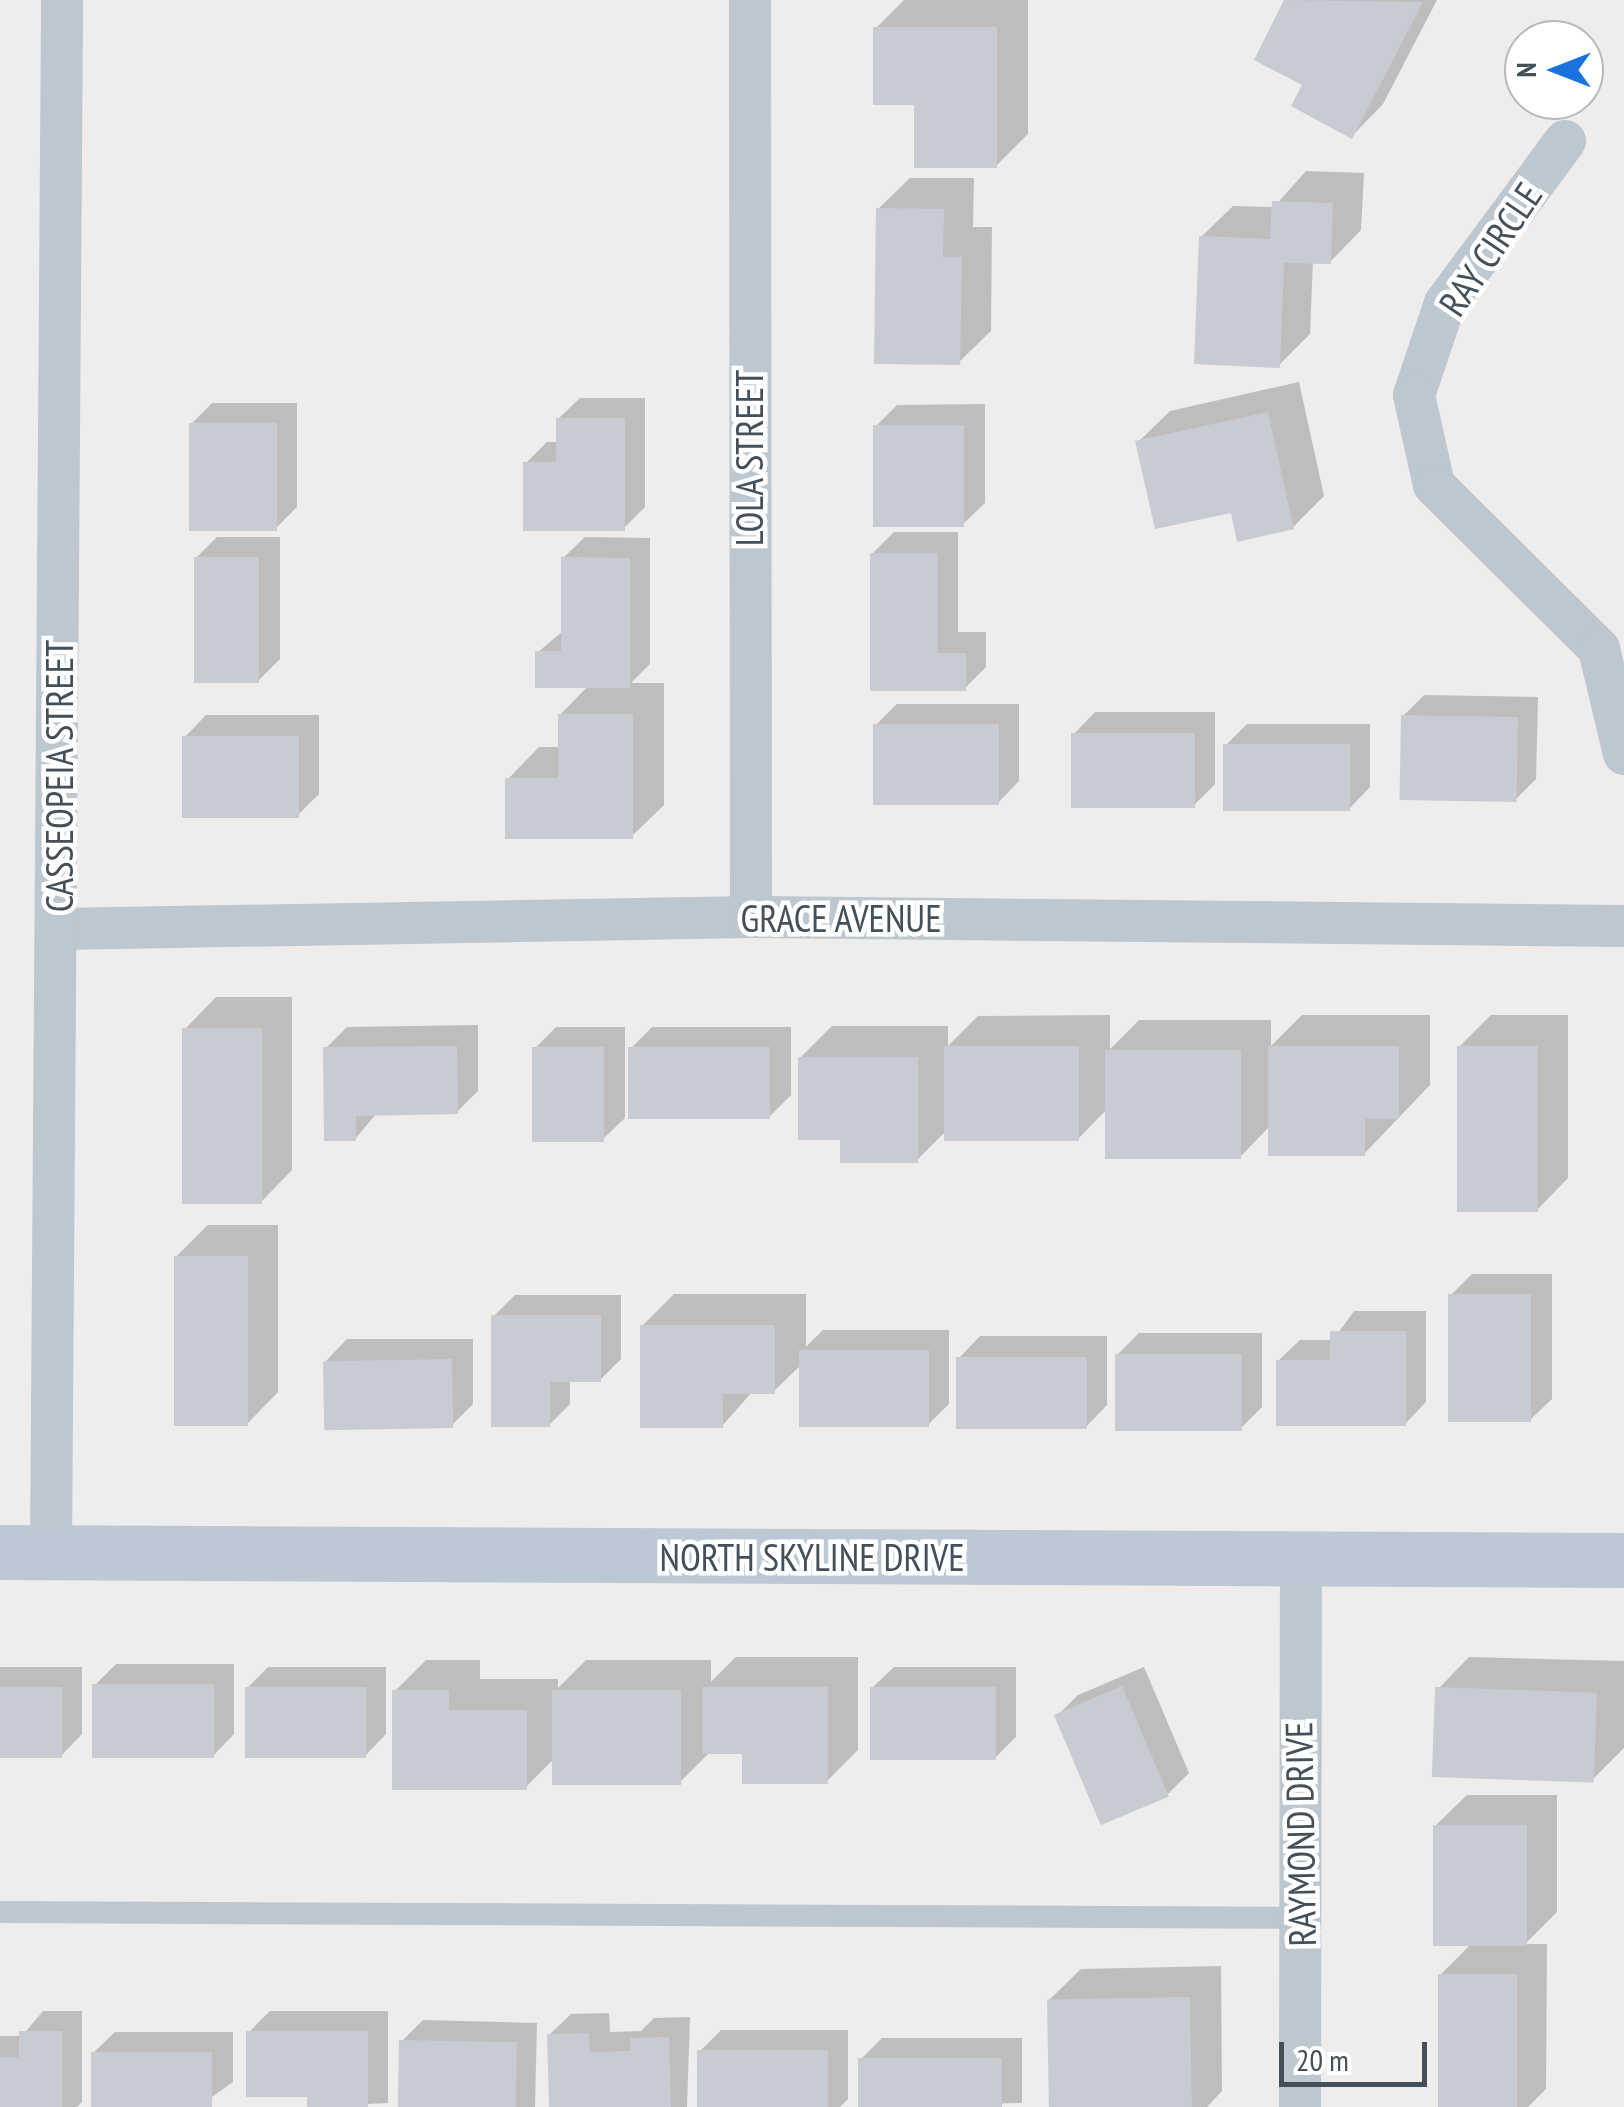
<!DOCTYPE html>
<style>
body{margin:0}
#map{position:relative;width:1624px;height:2107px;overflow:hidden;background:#efecec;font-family:"PT Sans Narrow",sans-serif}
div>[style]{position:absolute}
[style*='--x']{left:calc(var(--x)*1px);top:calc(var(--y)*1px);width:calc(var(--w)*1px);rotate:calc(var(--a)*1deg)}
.shadow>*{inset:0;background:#0003}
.building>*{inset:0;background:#c8cbd1;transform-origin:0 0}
.service>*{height:22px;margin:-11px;padding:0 11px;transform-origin:11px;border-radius:11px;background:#bcc7cf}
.minor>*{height:42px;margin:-21px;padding:0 21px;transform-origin:21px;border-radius:21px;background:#bcc7cf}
.secondary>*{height:55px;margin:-27.5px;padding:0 27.5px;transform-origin:27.5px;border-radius:27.5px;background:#bcc8d3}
span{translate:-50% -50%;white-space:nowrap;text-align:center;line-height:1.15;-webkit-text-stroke:9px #fff;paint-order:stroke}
.street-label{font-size:38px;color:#445059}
.north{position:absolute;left:1504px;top:20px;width:100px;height:100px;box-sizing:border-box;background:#fff;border:2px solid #b4b9bd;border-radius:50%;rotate:270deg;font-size:28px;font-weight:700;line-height:40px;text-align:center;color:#445059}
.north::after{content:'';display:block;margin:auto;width:35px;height:45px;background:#1874dc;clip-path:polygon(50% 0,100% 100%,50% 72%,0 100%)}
.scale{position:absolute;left:1279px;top:2042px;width:148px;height:45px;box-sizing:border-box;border:5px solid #445059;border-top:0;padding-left:12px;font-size:30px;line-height:35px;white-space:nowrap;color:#445059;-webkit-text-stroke:8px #fff;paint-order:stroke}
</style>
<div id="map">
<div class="shadow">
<div style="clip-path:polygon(904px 0,1028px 0,1028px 134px,996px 166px,917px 103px,876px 28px)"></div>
<div style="clip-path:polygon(1287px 0,1437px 0,1383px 104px,1352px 136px,1306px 84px,1257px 59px)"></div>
<div style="clip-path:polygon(1306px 171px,1364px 173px,1361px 230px,1330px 262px,1313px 261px,1310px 334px,1279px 365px,1201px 237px,1233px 206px,1274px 207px)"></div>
<div style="clip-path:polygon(910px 178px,974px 178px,973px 227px,992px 227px,991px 331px,959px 362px,878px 209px)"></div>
<div style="clip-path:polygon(1299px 382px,1324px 496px,1293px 527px,1233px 510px,1138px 442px,1170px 411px)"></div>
<div style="clip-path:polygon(580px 398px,645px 398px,645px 507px,624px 528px,526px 463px,547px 442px,558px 442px,558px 419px)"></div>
<div style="clip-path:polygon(212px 403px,297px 403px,297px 507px,276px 528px,191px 424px)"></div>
<div style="clip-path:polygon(985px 404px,985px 503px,963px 524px,876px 426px,897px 405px)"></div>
<div style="clip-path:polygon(894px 532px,958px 532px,958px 632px,986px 632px,986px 667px,965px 688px,872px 688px,872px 554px)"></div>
<div style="clip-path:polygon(217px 537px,280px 537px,280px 659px,258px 681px,196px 558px)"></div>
<div style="clip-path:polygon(585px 537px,650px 538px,650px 664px,631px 683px,664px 683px,664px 805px,632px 836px,508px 779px,539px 747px,560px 747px,560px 715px,589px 685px,538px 652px,563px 631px,563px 558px)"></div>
<div style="clip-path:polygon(1424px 695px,1538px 697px,1536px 779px,1515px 800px,1403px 716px)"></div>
<div style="clip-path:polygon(897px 704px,1019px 704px,1019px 781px,998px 803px,876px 725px)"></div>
<div style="clip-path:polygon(1095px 712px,1215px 712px,1215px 784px,1193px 806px,1074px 734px)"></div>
<div style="clip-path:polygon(206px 715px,319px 715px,319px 794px,298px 815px,185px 737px)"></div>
<div style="clip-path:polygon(1247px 724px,1370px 724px,1370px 787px,1349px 809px,1226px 745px)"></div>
<div style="clip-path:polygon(216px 997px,292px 997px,292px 1170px,261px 1202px,185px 1029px)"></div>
<div style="clip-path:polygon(1110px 1015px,1110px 1049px,1139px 1020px,1271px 1020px,1271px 1046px,1302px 1015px,1430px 1015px,1430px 1085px,1364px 1154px,1270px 1126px,1240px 1157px,1107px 1109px,1079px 1138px,947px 1130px,917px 1160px,842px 1138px,800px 1058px,832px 1026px,948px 1026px,948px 1046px,978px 1016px)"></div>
<div style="clip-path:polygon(1491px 1015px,1568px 1015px,1568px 1178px,1537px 1210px,1459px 1047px)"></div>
<div style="clip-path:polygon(478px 1025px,478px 1091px,457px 1112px,377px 1113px,355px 1139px,326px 1048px,347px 1027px)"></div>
<div style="clip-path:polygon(556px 1027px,625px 1027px,625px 1118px,603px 1139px,535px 1048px)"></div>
<div style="clip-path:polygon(652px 1027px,791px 1027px,791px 1095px,769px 1117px,631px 1048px)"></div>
<div style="clip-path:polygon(208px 1225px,278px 1225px,278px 1392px,247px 1424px,176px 1257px)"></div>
<div style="clip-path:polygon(1472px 1274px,1552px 1274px,1552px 1399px,1530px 1420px,1451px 1295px)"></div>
<div style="clip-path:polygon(674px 1294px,806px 1294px,806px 1347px,823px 1330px,949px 1330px,949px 1404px,928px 1425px,802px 1364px,774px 1391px,753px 1391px,722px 1426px,642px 1326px)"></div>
<div style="clip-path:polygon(515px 1295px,621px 1295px,621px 1359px,600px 1380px,570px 1380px,570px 1404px,549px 1425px,494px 1316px)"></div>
<div style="clip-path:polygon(1354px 1311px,1426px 1311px,1426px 1402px,1405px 1424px,1278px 1361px,1300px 1340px,1333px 1340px)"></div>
<div style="clip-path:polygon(1139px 1333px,1262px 1333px,1262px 1407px,1241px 1428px,1117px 1355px)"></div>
<div style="clip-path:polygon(980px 1336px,1107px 1336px,1107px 1405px,1086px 1427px,959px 1358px)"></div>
<div style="clip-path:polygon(347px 1339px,473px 1339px,473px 1404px,452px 1425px,326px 1361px)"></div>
<div style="clip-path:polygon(736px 1657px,858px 1657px,858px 1750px,827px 1781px,744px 1752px,710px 1752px,680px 1782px,554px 1759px,526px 1787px,394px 1692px,426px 1660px,480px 1660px,480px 1679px,558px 1679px,558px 1688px,586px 1660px,711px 1660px,711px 1682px)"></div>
<div style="clip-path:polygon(1469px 1657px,1624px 1661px,1624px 1748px,1594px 1778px,1438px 1689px)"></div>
<div style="clip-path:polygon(116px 1664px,234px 1664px,234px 1734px,213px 1756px,95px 1685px)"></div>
<div style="clip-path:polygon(0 1667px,82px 1667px,82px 1734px,61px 1756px,0 1756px)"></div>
<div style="clip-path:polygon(268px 1667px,386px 1667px,386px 1734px,365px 1756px,247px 1688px)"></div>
<div style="clip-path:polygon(894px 1667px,1016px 1667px,1016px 1737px,995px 1758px,872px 1688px)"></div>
<div style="clip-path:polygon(1144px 1667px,1189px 1773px,1168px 1794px,1057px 1716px,1078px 1695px)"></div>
<div style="clip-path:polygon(1467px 1795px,1557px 1795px,1557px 1912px,1525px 1944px,1547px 1944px,1546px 2089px,1528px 2107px,1440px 2107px,1440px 1975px,1472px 1943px,1435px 1826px)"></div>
<div style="clip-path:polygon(1221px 1966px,1222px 2091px,1207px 2107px,1127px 2107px,1049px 2000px,1081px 1969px)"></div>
<div style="clip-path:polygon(43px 2011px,82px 2011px,82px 2102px,77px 2107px,0 2107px,0 2036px,22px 2036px)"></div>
<div style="clip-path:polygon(270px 2011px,388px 2011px,388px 2103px,309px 2107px,309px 2094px,249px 2032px)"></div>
<div style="clip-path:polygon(609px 2013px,610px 2032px,641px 2031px,654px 2018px,690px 2017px,687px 2107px,551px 2107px,549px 2035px,571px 2014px)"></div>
<div style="clip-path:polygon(423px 2020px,537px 2023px,535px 2107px,400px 2107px,402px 2041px)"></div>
<div style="clip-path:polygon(721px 2030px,848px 2030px,848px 2099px,840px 2107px,700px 2107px,700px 2051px)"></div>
<div style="clip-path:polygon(115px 2032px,233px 2032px,233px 2082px,198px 2107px,93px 2107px,93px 2053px)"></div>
<div style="clip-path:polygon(882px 2038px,1022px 2038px,1022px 2103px,861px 2107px,861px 2059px)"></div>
</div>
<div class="building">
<div style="clip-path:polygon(1284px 0,1423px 2px,1352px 139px,1291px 106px,1302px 85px,1254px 60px)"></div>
<div style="clip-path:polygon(873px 27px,997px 27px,997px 168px,914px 168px,914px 105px,873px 105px)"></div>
<div style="clip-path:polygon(1272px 201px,1333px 203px,1331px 264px,1284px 263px,1280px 368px,1194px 364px,1199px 236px,1270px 239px)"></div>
<div style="clip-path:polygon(876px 208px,944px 209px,943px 257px,962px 257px,960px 365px,874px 364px)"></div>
<div style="clip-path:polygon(1268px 412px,1294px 529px,1237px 542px,1231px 513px,1155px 529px,1135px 441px)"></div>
<div style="clip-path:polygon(556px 418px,625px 418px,625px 531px,523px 531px,523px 462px,556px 462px)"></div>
<div style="left:189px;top:423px;width:88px;height:108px"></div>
<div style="left:873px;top:425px;width:91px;height:102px"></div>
<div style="clip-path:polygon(870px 553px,938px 553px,938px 653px,966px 653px,966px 691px,870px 691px)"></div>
<div style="left:194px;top:557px;width:65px;height:126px"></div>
<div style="clip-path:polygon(561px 557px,630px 558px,630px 688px,535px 688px,535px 651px,561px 651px)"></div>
<div style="clip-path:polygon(558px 714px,633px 714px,633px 839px,505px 839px,505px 778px,558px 778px)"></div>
<div style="left:1401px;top:715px;width:117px;height:85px;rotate:1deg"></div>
<div style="left:873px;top:724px;width:126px;height:81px"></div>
<div style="left:1071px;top:733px;width:124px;height:75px"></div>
<div style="left:182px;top:736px;width:117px;height:82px"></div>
<div style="left:1223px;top:744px;width:127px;height:67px"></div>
<div style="left:182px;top:1028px;width:80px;height:176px"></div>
<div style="clip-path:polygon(457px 1046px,458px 1114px,356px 1116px,356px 1141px,324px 1141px,323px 1047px)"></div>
<div style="left:944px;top:1046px;width:135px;height:95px"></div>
<div style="clip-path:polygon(1268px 1046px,1399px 1046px,1399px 1119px,1365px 1119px,1365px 1156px,1268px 1156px)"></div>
<div style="left:1457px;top:1046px;width:81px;height:166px"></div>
<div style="left:532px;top:1047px;width:72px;height:95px"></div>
<div style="left:628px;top:1047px;width:142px;height:72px"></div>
<div style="left:1105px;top:1050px;width:136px;height:109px"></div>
<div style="clip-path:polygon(798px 1057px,918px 1057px,918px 1163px,840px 1163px,840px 1140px,798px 1140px)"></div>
<div style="left:174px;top:1256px;width:74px;height:170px"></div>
<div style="left:1448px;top:1294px;width:83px;height:128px"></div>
<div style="clip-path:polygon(491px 1315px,601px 1315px,601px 1382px,550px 1382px,550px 1427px,491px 1427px)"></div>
<div style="clip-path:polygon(640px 1325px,775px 1325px,775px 1394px,723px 1394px,723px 1428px,640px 1428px)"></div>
<div style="clip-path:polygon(1330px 1331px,1406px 1331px,1406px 1426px,1276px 1426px,1276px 1360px,1330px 1360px)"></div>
<div style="left:799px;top:1350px;width:130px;height:77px"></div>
<div style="left:1115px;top:1354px;width:127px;height:77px"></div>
<div style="left:956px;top:1357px;width:131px;height:72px"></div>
<div style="left:452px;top:1359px;width:69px;height:129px;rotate:89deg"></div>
<div style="left:92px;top:1684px;width:122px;height:74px"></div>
<div style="left:1122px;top:1686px;width:120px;height:74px;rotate:67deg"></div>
<div style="left:0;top:1687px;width:62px;height:71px"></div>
<div style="left:245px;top:1687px;width:121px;height:71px"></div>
<div style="clip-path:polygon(702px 1687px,828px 1687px,828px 1784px,742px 1784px,742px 1754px,702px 1754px)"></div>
<div style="left:870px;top:1687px;width:126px;height:73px"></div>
<div style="left:1435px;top:1687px;width:162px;height:90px;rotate:2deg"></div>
<div style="clip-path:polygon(392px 1690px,449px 1690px,449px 1710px,527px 1710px,527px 1790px,392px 1790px)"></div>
<div style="left:552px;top:1690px;width:129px;height:95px"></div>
<div style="left:1433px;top:1825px;width:94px;height:121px"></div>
<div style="left:1438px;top:1974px;width:79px;height:133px"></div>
<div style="left:1190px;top:1997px;width:110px;height:143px;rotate:89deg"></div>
<div style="clip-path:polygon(19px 2031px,62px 2031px,62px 2107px,0 2107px,0 2057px,19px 2057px)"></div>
<div style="clip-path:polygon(246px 2031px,368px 2031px,368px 2107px,307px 2107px,307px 2097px,246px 2097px)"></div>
<div style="clip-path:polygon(589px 2033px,590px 2052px,631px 2051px,630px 2038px,669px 2037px,671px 2107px,549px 2107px,547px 2034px)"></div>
<div style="left:399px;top:2040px;width:118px;height:67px;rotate:1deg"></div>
<div style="left:697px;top:2050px;width:131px;height:57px"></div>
<div style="left:91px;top:2052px;width:121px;height:55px"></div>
<div style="left:858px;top:2058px;width:144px;height:49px"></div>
</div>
<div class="service">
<div style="--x:0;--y:1912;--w:1302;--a:0.26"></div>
</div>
<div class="minor">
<div style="--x:750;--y:0;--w:917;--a:89.94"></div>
<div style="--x:1565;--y:141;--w:202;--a:126.5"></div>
<div style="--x:1445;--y:303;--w:97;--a:108.6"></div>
<div style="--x:1414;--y:395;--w:92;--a:77.5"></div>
<div style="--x:1434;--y:485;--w:233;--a:44.8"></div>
<div style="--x:1599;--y:649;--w:108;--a:76.6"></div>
<div style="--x:59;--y:929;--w:692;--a:-0.99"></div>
<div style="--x:751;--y:917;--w:873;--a:0.59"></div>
<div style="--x:51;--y:1552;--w:1552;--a:-89.59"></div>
<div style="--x:1300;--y:2107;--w:546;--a:-89.9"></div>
</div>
<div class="secondary">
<div style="--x:0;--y:1552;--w:1624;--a:0.28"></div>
</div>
<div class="street-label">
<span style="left:1490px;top:249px;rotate:-56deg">RAY CIRCLE</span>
<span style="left:749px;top:458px;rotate:-90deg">LOLA STREET</span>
<span style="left:59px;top:776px;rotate:-90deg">CASSEOPEIA STREET</span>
<span style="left:841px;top:918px">GRACE AVENUE</span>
<span style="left:812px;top:1557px">NORTH SKYLINE DRIVE</span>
<span style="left:1300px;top:1834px;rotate:-91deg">RAYMOND DRIVE</span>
</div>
<div class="north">N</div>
<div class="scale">20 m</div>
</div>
